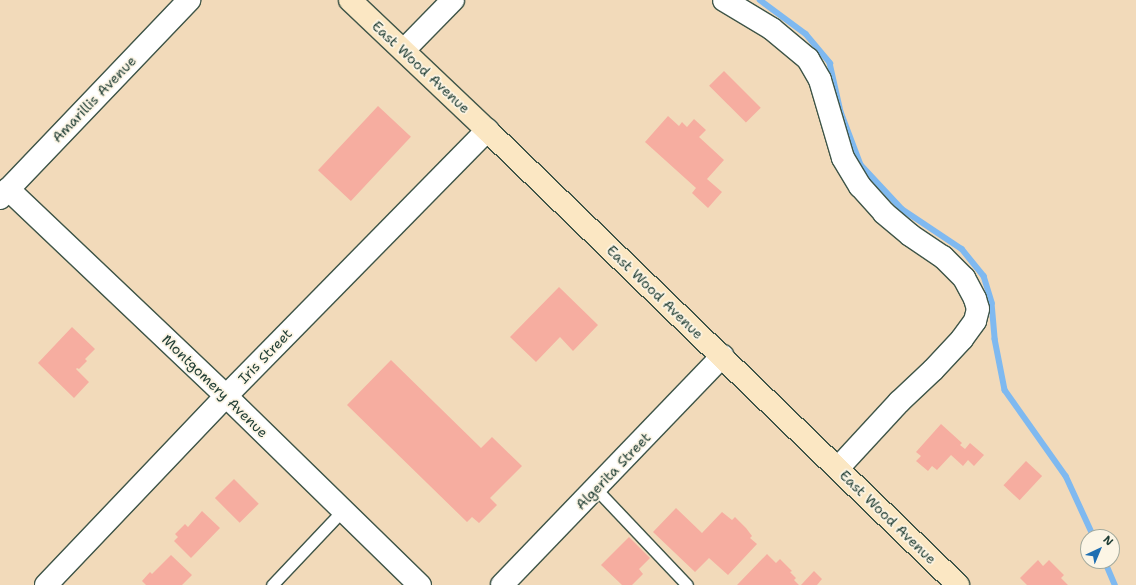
<!DOCTYPE html>
<style>
body{margin:0}
#map{position:relative;width:1136px;height:585px;overflow:hidden;background:#f2daba;font-family:"Shantell Sans",sans-serif}
div>[style]{position:absolute}
[style*='--x']{left:calc(var(--x)*1px);top:calc(var(--y)*1px);width:calc(var(--w)*1px);rotate:calc(var(--a)*1deg)}
.stream>*{height:5.5px;margin:-2.75px;padding:0 2.75px;transform-origin:2.75px;border-radius:2.75px;background:#7fb9f0}
.building>*{inset:0;background:#f6ada0;transform-origin:0 0}
.roads{filter:drop-shadow(1px 0 #3f5548) drop-shadow(-1px 0 #3f5548) drop-shadow(0 1px #3f5548) drop-shadow(0 -1px #3f5548)}
.service>*{height:11px;margin:-5.5px;padding:0 5.5px;transform-origin:5.5px;border-radius:5.5px;background:#fff}
.minor>*{height:22px;margin:-11px;padding:0 11px;transform-origin:11px;border-radius:11px;background:#fff}
.secondary>*{height:22px;margin:-11px;padding:0 11px;transform-origin:11px;border-radius:11px;background:#fbe7c3}
span{translate:-50% -50%;white-space:nowrap;text-align:center;line-height:1.15;-webkit-text-stroke:3.5px #fcf5e5;paint-order:stroke}
.street-label{font-size:14px;color:#1f3d34}
.north{position:absolute;left:1080px;top:529px;width:40px;height:40px;box-sizing:border-box;background:#fcf5e5;border:1px solid #a4ab9e;border-radius:50%;rotate:44deg;font-size:11px;font-weight:700;line-height:16px;text-align:center;color:#1f3d34}
.north::after{content:'';display:block;margin:auto;width:14px;height:18px;background:#1f6fb2;clip-path:polygon(50% 0,100% 100%,50% 72%,0 100%)}
</style>
<div id="map">
<div class="stream">
<div style="--x:760;--y:0;--w:57;--a:36.5"></div>
<div style="--x:806;--y:34;--w:38;--a:50"></div>
<div style="--x:830;--y:63;--w:50;--a:77.3"></div>
<div style="--x:841;--y:112;--w:57;--a:69.3"></div>
<div style="--x:861;--y:165;--w:60;--a:47"></div>
<div style="--x:902;--y:209;--w:72;--a:33.7"></div>
<div style="--x:962;--y:249;--w:35;--a:51"></div>
<div style="--x:984;--y:276;--w:28;--a:73"></div>
<div style="--x:992;--y:303;--w:36;--a:85"></div>
<div style="--x:995;--y:339;--w:52;--a:78.9"></div>
<div style="--x:1005;--y:390;--w:105;--a:54.7"></div>
<div style="--x:1066;--y:476;--w:67;--a:65.3"></div>
<div style="--x:1105;--y:561;--w:26;--a:67"></div>
</div>
<div class="building">
<div style="left:724px;top:71px;width:52px;height:21px;rotate:45deg"></div>
<div style="left:378px;top:106px;width:45px;height:88px;rotate:43deg"></div>
<div style="clip-path:polygon(668px 116px,679px 126px,682px 122px,687px 127px,694px 119px,706px 130px,699px 137px,724px 160px,707px 179px,722px 192px,708px 208px,692px 193px,696px 188px,645px 142px)"></div>
<div style="clip-path:polygon(559px 287px,598px 325px,573px 351px,560px 337px,536px 362px,510px 337px)"></div>
<div style="clip-path:polygon(72px 327px,95px 349px,85px 359px,87px 361px,79px 369px,77px 368px,76px 369px,89px 382px,74px 398px,38px 363px)"></div>
<div style="clip-path:polygon(391px 360px,481px 448px,492px 437px,522px 466px,490px 498px,497px 505px,479px 523px,472px 517px,467px 522px,347px 405px)"></div>
<div style="clip-path:polygon(941px 424px,962px 443px,960px 445px,965px 449px,970px 443px,984px 455px,974px 466px,968px 460px,963px 466px,951px 455px,937px 470px,932px 466px,928px 471px,916px 461px,921px 456px,916px 452px)"></div>
<div style="left:1026px;top:461px;width:22px;height:33px;rotate:43deg"></div>
<div style="left:234px;top:479px;width:35px;height:27px;rotate:45deg"></div>
<div style="clip-path:polygon(676px 508px,702px 533px,722px 512px,732px 520px,735px 517px,746px 528px,752px 536px,750px 538px,757px 544px,728px 575px,709px 558px,695px 572px,653px 532px)"></div>
<div style="clip-path:polygon(202px 511px,220px 528px,191px 558px,174px 541px,178px 537px,175px 534px,185px 524px,188px 527px)"></div>
<div style="clip-path:polygon(629px 537px,650px 558px,639px 569px,643px 574px,632px 585px,622px 585px,601px 565px)"></div>
<div style="clip-path:polygon(767px 554px,776px 563px,780px 559px,792px 571px,790px 572px,796px 578px,794px 580px,799px 585px,737px 585px)"></div>
<div style="clip-path:polygon(171px 555px,192px 575px,182px 585px,146px 585px,142px 581px,150px 572px,152px 574px)"></div>
<div style="clip-path:polygon(1038px 560px,1043px 566px,1049px 560px,1064px 575px,1061px 578px,1068px 585px,1027px 585px,1020px 578px)"></div>
<div style="clip-path:polygon(814px 571px,822px 579px,817px 585px,801px 585px)"></div>
</div>
<div class="roads">
<div class="service">
<div style="--x:596;--y:489;--w:132;--a:46.5"></div>
<div style="--x:272;--y:585;--w:103;--a:-46.6"></div>
</div>
<div class="minor">
<div style="--x:724;--y:0;--w:56;--a:31.1"></div>
<div style="--x:772;--y:29;--w:47;--a:39.8"></div>
<div style="--x:808;--y:59;--w:24;--a:60"></div>
<div style="--x:820;--y:80;--w:81;--a:73.6"></div>
<div style="--x:843;--y:158;--w:33;--a:59"></div>
<div style="--x:860;--y:186;--w:36;--a:48"></div>
<div style="--x:884;--y:213;--w:34;--a:40"></div>
<div style="--x:910;--y:235;--w:40;--a:34"></div>
<div style="--x:943;--y:257;--w:30;--a:45"></div>
<div style="--x:964;--y:278;--w:24;--a:62"></div>
<div style="--x:975;--y:299;--w:10;--a:73"></div>
<div style="--x:978;--y:309;--w:12;--a:104"></div>
<div style="--x:975;--y:321;--w:22;--a:126"></div>
<div style="--x:962;--y:339;--w:42;--a:133.1"></div>
<div style="--x:933;--y:370;--w:47;--a:136.7"></div>
<div style="--x:899;--y:402;--w:90;--a:132.7"></div>
<div style="--x:404;--y:50;--w:70;--a:-45.6"></div>
<div style="--x:8;--y:189;--w:301;--a:43.5"></div>
<div style="--x:226;--y:396;--w:271;--a:44.3"></div>
<div style="--x:0;--y:198;--w:274;--a:-46.3"></div>
<div style="--x:46;--y:585;--w:261;--a:-46.4"></div>
<div style="--x:226;--y:396;--w:373;--a:-45.5"></div>
<div style="--x:502;--y:585;--w:318;--a:-46.1"></div>
</div>
<div class="secondary">
<div style="--x:350;--y:0;--w:189;--a:43.5"></div>
<div style="--x:487;--y:130;--w:655;--a:44.01"></div>
</div>
</div>
<div class="street-label">
<span style="left:421px;top:67px;rotate:43deg">East Wood Avenue</span>
<span style="left:94px;top:99px;rotate:-46deg">Amarillis Avenue</span>
<span style="left:655px;top:292px;rotate:44deg">East Wood Avenue</span>
<span style="left:265px;top:356px;rotate:-46deg">Iris Street</span>
<span style="left:215px;top:386px;rotate:44deg">Montgomery Avenue</span>
<span style="left:613px;top:471px;rotate:-46deg">Algerita Street</span>
<span style="left:888px;top:517px;rotate:44deg">East Wood Avenue</span>
</div>
<div class="north">N</div>
</div>
